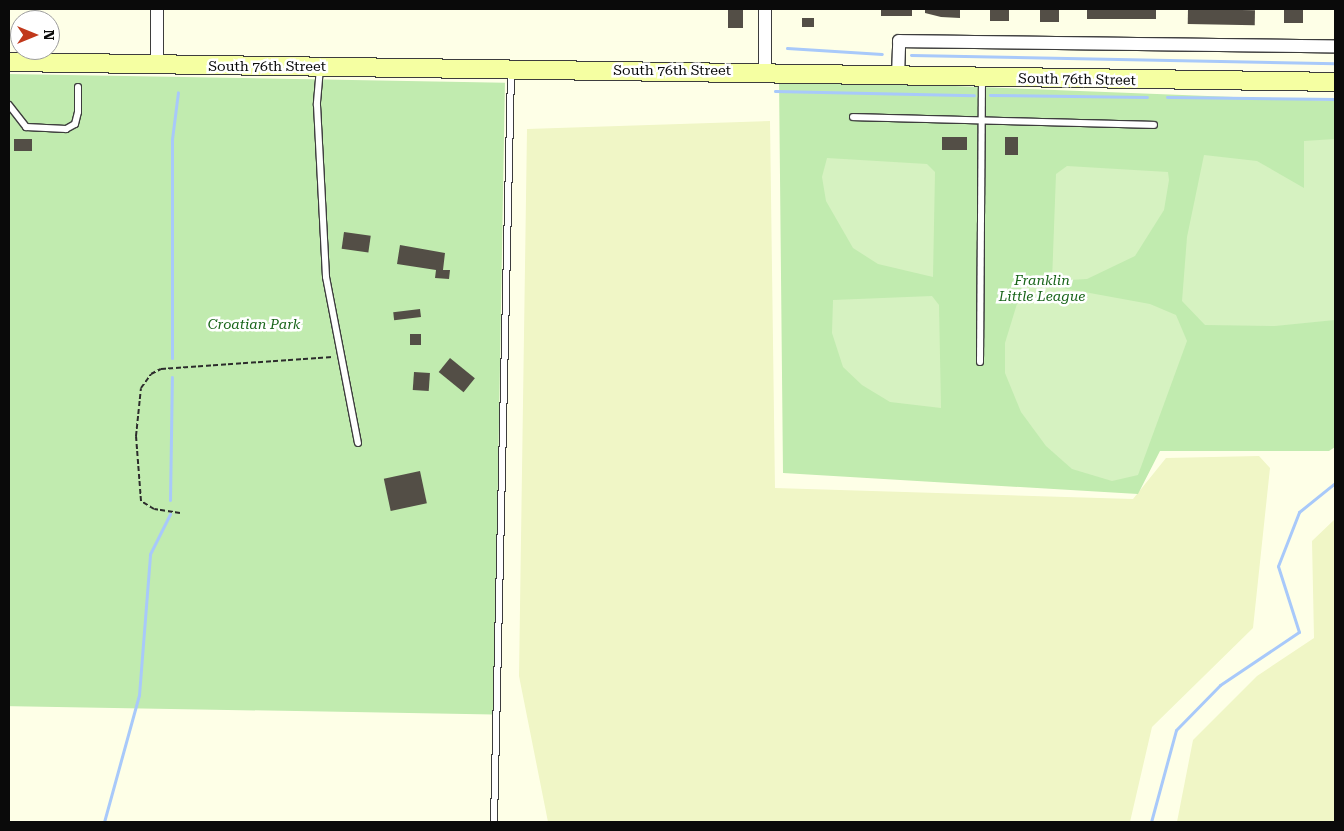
<!DOCTYPE html>
<style>
body{margin:0}
#map{position:relative;width:1344px;height:831px;overflow:hidden;background:#feffe7;font-family:"Roboto Serif",serif}
div>[style]{position:absolute}
[style*='--x']{left:calc(var(--x)*1px);top:calc(var(--y)*1px);width:calc(var(--w)*1px);rotate:calc(var(--a)*1deg)}
.farmland>*{inset:0;background:#f0f6c6}
.green>*{inset:0;background:#c1ebaf;transform-origin:0 0}
.pitch>*{inset:0;background:#d6f2c1}
.stream>*{height:3px;margin:-1.5px;padding:0 1.5px;transform-origin:1.5px;border-radius:1.5px;background:#a8c9fa}
.building>*{inset:0;background:#534e46;transform-origin:0 0}
.path>*{height:2px;margin-top:-1px;transform-origin:0;background:repeating-linear-gradient(90deg,#2c2c2c 0 5px,transparent 0 7.5px)}
.roads{filter:drop-shadow(1px 0 #3d3d3d) drop-shadow(-1px 0 #3d3d3d) drop-shadow(0 1px #3d3d3d) drop-shadow(0 -1px #3d3d3d)}
.service>*{height:6px;margin:-3px;padding:0 3px;transform-origin:3px;border-radius:3px;background:#fff}
.minor>*{height:12px;margin:-6px;padding:0 6px;transform-origin:6px;border-radius:6px;background:#fff}
.secondary>*{height:18px;margin:-9px;padding:0 9px;transform-origin:9px;border-radius:9px;background:#f5ffa2}
span{translate:-50% -50%;white-space:nowrap;text-align:center;line-height:1.15;-webkit-text-stroke:5px #fff;paint-order:stroke}
.street-label{font-size:14px;color:#0a0a0a}
.park-label{font-size:14px;color:#186419;font-style:italic}
.frame{position:absolute;inset:0;border:10px solid #0a0a0a;pointer-events:none}
.north{position:absolute;left:10px;top:10px;width:50px;height:50px;box-sizing:border-box;background:#fff;border:1px solid #9d9d9d;border-radius:50%;rotate:90deg;font-size:14px;font-weight:700;line-height:20px;text-align:center;color:#0a0a0a}
.north::after{content:'';display:block;margin:auto;width:18px;height:22px;background:#c1381b;clip-path:polygon(50% 0,100% 100%,50% 72%,0 100%)}
</style>
<div id="map">
<div class="farmland">
<div style="clip-path:polygon(770px 121px,775px 488px,1133px 499px,1166px 458px,1259px 456px,1270px 468px,1253px 628px,1152px 727px,1130px 822px,548px 822px,519px 676px,527px 129px)"></div>
<div style="clip-path:polygon(1335px 519px,1335px 822px,1177px 822px,1193px 740px,1257px 676px,1314px 638px,1312px 541px)"></div>
</div>
<div class="green">
<div style="left:9px;top:74px;width:496px;height:632px;rotate:1deg"></div>
<div style="clip-path:polygon(779px 79px,1335px 101px,1335px 447px,1329px 451px,1160px 451px,1138px 494px,783px 473px)"></div>
</div>
<div class="pitch">
<div style="clip-path:polygon(1335px 139px,1335px 320px,1275px 326px,1205px 325px,1182px 301px,1187px 237px,1204px 155px,1257px 161px,1304px 188px,1304px 141px)"></div>
<div style="clip-path:polygon(827px 158px,927px 164px,935px 172px,933px 277px,878px 264px,853px 248px,826px 201px,822px 177px)"></div>
<div style="clip-path:polygon(1067px 166px,1168px 172px,1169px 180px,1164px 210px,1135px 256px,1087px 279px,1052px 281px,1056px 174px)"></div>
<div style="clip-path:polygon(1024px 281px,1150px 304px,1176px 315px,1187px 341px,1138px 475px,1112px 481px,1072px 469px,1046px 446px,1021px 412px,1005px 373px,1005px 343px)"></div>
<div style="clip-path:polygon(932px 296px,939px 305px,941px 408px,890px 402px,862px 385px,843px 367px,832px 333px,833px 300px)"></div>
</div>
<div class="stream">
<div style="--x:787;--y:48;--w:95;--a:3.6"></div>
<div style="--x:911;--y:55;--w:424;--a:1.1"></div>
<div style="--x:775;--y:91;--w:199;--a:1.2"></div>
<div style="--x:990;--y:95;--w:157;--a:0.7"></div>
<div style="--x:1167;--y:97;--w:168;--a:0.7"></div>
<div style="--x:172;--y:358;--w:219;--a:-90"></div>
<div style="--x:172;--y:139;--w:47;--a:-82.7"></div>
<div style="--x:170;--y:500;--w:123;--a:-89.1"></div>
<div style="--x:104;--y:822;--w:132;--a:-74.6"></div>
<div style="--x:139;--y:695;--w:141;--a:-85.5"></div>
<div style="--x:150;--y:554;--w:45;--a:-63.4"></div>
<div style="--x:1151;--y:822;--w:95;--a:-74.8"></div>
<div style="--x:1176;--y:730;--w:63;--a:-45.6"></div>
<div style="--x:1220;--y:685;--w:95;--a:-33.9"></div>
<div style="--x:1299;--y:632;--w:69;--a:-107.7"></div>
<div style="--x:1278;--y:566;--w:58;--a:-68.7"></div>
<div style="--x:1299;--y:512;--w:46;--a:-38.9"></div>
</div>
<div class="building">
<div style="left:728px;top:9px;width:15px;height:19px"></div>
<div style="left:881px;top:9px;width:31px;height:7px"></div>
<div style="clip-path:polygon(925px 9px,960px 9px,960px 18px,941px 17px,925px 13px)"></div>
<div style="left:990px;top:9px;width:19px;height:12px"></div>
<div style="left:1040px;top:9px;width:19px;height:13px"></div>
<div style="left:1087px;top:9px;width:69px;height:10px"></div>
<div style="left:1188px;top:9px;width:67px;height:15px;rotate:1deg"></div>
<div style="left:1284px;top:9px;width:19px;height:14px"></div>
<div style="left:802px;top:18px;width:12px;height:9px"></div>
<div style="left:942px;top:137px;width:25px;height:13px"></div>
<div style="left:1005px;top:137px;width:13px;height:18px"></div>
<div style="left:14px;top:139px;width:18px;height:12px"></div>
<div style="left:344px;top:232px;width:27px;height:17px;rotate:8deg"></div>
<div style="clip-path:polygon(400px 245px,445px 253px,443px 270px,450px 270px,449px 279px,435px 278px,436px 270px,397px 264px)"></div>
<div style="left:420px;top:309px;width:8px;height:27px;rotate:83deg"></div>
<div style="left:410px;top:334px;width:11px;height:11px"></div>
<div style="left:450px;top:358px;width:32px;height:18px;rotate:39deg"></div>
<div style="left:414px;top:372px;width:16px;height:18px;rotate:4deg"></div>
<div style="left:420px;top:471px;width:33px;height:37px;rotate:78deg"></div>
</div>
<div class="path">
<div style="--x:180;--y:513;--w:26;--a:-171"></div>
<div style="--x:154;--y:509;--w:15;--a:-148"></div>
<div style="--x:141;--y:501;--w:65;--a:-94.4"></div>
<div style="--x:136;--y:436;--w:48;--a:-84.1"></div>
<div style="--x:141;--y:388;--w:17;--a:-54"></div>
<div style="--x:151;--y:374;--w:11;--a:-27"></div>
<div style="--x:161;--y:369;--w:172;--a:-4"></div>
</div>
<div class="roads">
<div class="service">
<div style="--x:320;--y:68;--w:37;--a:95"></div>
<div style="--x:317;--y:105;--w:172;--a:87"></div>
<div style="--x:326;--y:277;--w:169;--a:79.1"></div>
<div style="--x:9;--y:105;--w:28;--a:52"></div>
<div style="--x:26;--y:127;--w:40;--a:2.9"></div>
<div style="--x:66;--y:129;--w:10;--a:-29"></div>
<div style="--x:75;--y:124;--w:12;--a:-76"></div>
<div style="--x:78;--y:112;--w:25;--a:-90"></div>
<div style="--x:853;--y:117;--w:301;--a:1.5"></div>
<div style="--x:980;--y:362;--w:284;--a:-89.6"></div>
<div style="--x:494;--y:822;--w:751;--a:-88.7"></div>
</div>
<div class="minor">
<div style="--x:157;--y:66;--w:57;--a:-90"></div>
<div style="--x:765;--y:70;--w:61;--a:-90"></div>
<div style="--x:898;--y:76;--w:35;--a:-88"></div>
<div style="--x:899;--y:41;--w:436;--a:0.7"></div>
</div>
<div class="secondary">
<div style="--x:9;--y:62;--w:1326;--a:0.86"></div>
</div>
</div>
<div class="street-label">
<span style="left:267px;top:66px">South 76th Street</span>
<span style="left:672px;top:70px">South 76th Street</span>
<span style="left:1077px;top:79px;rotate:1deg">South 76th Street</span>
</div>
<div class="park-label">
<span style="left:1042px;top:288px">Franklin<br>Little League</span>
<span style="left:254px;top:324px">Croatian Park</span>
</div>
<div class="frame"></div>
<div class="north">N</div>
</div>
